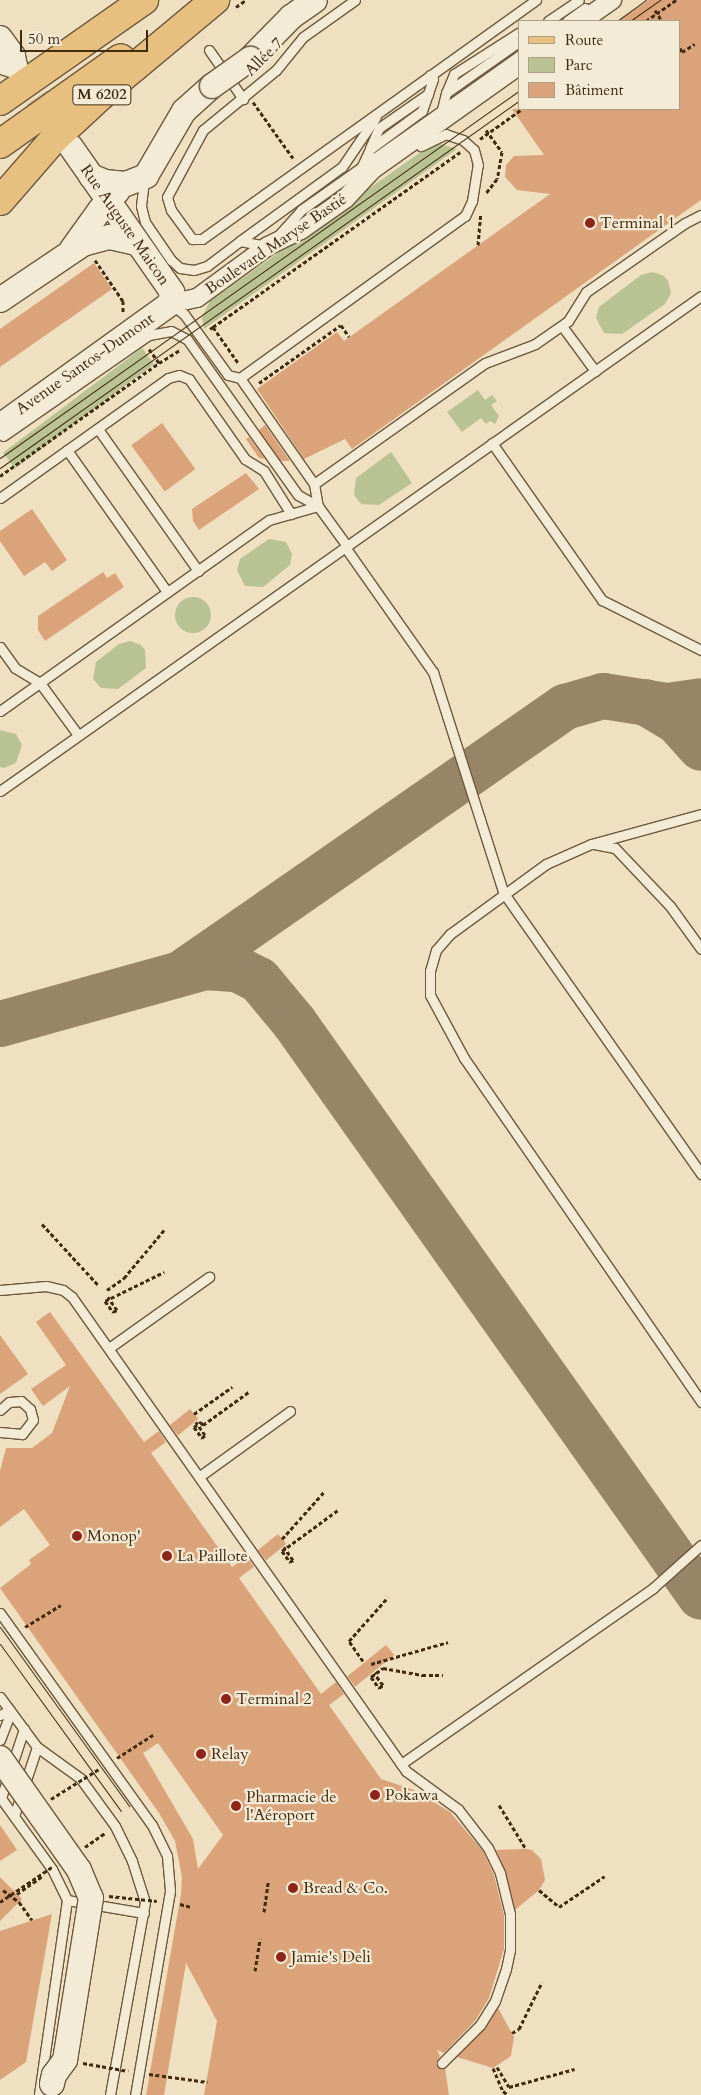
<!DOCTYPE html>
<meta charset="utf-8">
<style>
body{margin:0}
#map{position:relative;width:701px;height:2095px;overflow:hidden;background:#eee0c1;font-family:Cardo,serif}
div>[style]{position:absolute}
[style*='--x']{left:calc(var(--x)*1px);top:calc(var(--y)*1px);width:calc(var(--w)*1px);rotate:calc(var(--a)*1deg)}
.green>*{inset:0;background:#b8c293;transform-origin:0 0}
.round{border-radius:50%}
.taxiway>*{height:46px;margin:-23px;padding:0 23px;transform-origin:23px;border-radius:23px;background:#988568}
.building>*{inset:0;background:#dba37a;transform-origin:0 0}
.secondary-tunnel>*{height:24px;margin-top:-12px;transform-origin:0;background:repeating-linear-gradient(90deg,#ccbc9d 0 24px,transparent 0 36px)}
.path>*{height:3px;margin-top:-1.5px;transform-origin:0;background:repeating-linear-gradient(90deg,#422a0f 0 4px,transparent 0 6.5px)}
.roads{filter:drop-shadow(1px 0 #6d583c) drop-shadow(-1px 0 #6d583c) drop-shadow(0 1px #6d583c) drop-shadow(0 -1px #6d583c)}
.lane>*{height:9px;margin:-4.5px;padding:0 4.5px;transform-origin:4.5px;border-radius:4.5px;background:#f4ebd7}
.street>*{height:18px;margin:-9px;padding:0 9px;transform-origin:9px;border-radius:9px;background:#f4ebd7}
.secondary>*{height:24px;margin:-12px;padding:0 12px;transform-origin:12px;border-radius:12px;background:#f4ebd7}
.primary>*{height:28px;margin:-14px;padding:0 14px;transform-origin:14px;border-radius:14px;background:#e7c080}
.tram>*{height:1px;margin:-0.5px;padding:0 0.5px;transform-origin:0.5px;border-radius:0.5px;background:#422a0f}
.path-bridge>*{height:3px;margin-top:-1.5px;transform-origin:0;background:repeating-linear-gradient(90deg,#422a0f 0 4px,transparent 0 6.5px)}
.bridges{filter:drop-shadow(1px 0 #6d583c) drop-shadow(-1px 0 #6d583c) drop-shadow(0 1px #6d583c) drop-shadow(0 -1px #6d583c)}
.lane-bridge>*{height:9px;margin:-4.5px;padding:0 4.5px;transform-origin:4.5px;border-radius:4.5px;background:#f4ebd7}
.secondary-bridge>*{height:24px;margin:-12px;padding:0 12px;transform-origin:12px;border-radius:12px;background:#f4ebd7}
.dots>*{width:14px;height:14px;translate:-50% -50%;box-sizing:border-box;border:2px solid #f4ebd7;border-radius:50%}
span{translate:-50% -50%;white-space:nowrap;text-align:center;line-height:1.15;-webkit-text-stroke:4.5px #f4ebd7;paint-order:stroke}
.shield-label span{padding:1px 4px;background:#f4ebd7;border:1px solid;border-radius:4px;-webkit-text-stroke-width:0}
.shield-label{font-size:15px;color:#422a0f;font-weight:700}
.street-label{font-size:16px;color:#422a0f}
.poi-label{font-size:16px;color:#422a0f}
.left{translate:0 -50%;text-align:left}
.legend{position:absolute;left:518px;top:20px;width:162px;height:90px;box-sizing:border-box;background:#f4ebd7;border:1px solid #ad9e87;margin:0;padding:6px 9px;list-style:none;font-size:15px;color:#422a0f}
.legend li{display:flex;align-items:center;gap:10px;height:25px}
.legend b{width:25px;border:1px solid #ad9e87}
.scale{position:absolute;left:20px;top:30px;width:128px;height:22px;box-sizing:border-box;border:2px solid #422a0f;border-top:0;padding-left:6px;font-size:15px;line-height:18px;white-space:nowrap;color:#422a0f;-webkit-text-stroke:4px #f4ebd7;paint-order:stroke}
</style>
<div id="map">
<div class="green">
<div style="clip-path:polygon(440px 144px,457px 149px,204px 329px,202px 317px,210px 301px,425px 149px)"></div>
<div style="clip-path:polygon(653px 272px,664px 276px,668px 281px,671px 293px,665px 304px,622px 334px,604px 333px,596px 318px,599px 307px,641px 275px)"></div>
<div style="left:142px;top:348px;width:20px;height:174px;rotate:53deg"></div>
<div style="clip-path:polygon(478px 390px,485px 400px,492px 395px,497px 401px,491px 405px,499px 416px,495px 424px,490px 421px,486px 424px,481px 418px,462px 432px,447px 412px)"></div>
<div style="clip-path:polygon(391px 452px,412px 483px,379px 505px,361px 504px,354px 495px,356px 478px)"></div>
<div style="clip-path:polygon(269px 539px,286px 542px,292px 554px,290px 565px,263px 587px,245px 586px,237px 570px,240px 559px)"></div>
<div class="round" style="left:175px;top:597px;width:36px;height:36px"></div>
<div style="clip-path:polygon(130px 641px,141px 645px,145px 650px,146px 668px,118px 689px,101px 688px,93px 679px,96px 662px,119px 644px)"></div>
<div style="clip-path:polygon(0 730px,16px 734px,22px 745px,16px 763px,4px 768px,0 767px)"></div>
</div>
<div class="taxiway">
<div style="--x:645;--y:702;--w:37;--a:31"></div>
<div style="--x:677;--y:721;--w:36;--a:48"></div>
<div style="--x:185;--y:971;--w:463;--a:-34.8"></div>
<div style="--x:565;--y:707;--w:40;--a:-16"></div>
<div style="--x:603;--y:696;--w:65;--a:8.9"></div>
<div style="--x:667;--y:706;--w:34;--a:-8"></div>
<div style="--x:0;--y:1024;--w:213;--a:-15.5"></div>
<div style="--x:205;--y:967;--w:32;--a:4"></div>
<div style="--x:237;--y:969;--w:25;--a:27"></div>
<div style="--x:259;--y:980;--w:55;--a:50.2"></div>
<div style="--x:294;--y:1022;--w:704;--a:54.71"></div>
</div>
<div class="building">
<div style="clip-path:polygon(649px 0,701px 0,701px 200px,352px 449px,345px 439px,304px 459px,257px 389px,337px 332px,344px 341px,550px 194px,517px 190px,505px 177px,506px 165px,514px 156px,544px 155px,512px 109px,680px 109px,680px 21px,619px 21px)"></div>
<div style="clip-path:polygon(94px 263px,112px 289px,0 367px,0 329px)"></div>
<div style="left:162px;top:423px;width:57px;height:38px;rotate:54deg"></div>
<div style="clip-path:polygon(265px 425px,290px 461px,281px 461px,259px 430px)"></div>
<div style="clip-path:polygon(249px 437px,265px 459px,259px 458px,246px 439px)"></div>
<div style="clip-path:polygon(246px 473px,259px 489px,199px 530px,193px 521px,192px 509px)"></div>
<div style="clip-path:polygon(32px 509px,67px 560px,52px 571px,45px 562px,24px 576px,0 541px,0 531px)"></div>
<div style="clip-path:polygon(103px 572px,107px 578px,115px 573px,124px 587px,45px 641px,38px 630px,38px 616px)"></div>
<div style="clip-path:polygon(evenodd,50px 1312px,144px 1442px,159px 1431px,166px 1442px,151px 1453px,232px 1567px,247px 1556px,254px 1567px,239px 1578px,321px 1694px,336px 1682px,344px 1694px,329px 1705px,381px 1779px,414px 1790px,450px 1812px,483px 1851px,494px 1875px,504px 1915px,504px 1949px,489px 1998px,475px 2021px,444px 2053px,437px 2050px,440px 2056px,436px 2064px,445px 2068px,449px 2095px,204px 2095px,217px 2021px,186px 1963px,164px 2095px,146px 2095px,181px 1894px,182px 1877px,175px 1841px,159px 1813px,0 1588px,31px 1564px,29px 1560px,50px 1545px,24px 1509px,0 1527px,0 1471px,6px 1448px,32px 1448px,52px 1433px,70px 1386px,43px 1406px,31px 1389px,66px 1365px,36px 1322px,50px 1312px,158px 1743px,223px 1835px,198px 1869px,193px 1839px,143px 1753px,158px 1743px)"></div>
<div style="clip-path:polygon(0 1335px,28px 1374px,0 1394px)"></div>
<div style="left:190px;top:1409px;width:13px;height:26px;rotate:51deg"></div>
<div style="left:278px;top:1534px;width:13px;height:26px;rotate:51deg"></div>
<div style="left:386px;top:1645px;width:13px;height:50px;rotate:51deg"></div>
<div style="clip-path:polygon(0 1825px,17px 1850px,0 1861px)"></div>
<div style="clip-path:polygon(526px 1849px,532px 1850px,541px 1859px,545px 1880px,539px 1890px,515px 1910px,506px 1872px,496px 1850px)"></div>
<div style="clip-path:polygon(0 1877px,22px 1899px,0 1921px)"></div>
<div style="clip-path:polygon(52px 1914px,26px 2062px,0 2080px,0 1931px)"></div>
<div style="clip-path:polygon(498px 2008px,514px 2037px,511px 2056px,493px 2068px,457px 2057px,485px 2029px)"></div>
</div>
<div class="secondary-tunnel">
<div style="--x:16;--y:68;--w:71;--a:54.7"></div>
</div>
<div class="path">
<div style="--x:236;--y:7;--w:12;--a:-35"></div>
<div style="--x:655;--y:10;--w:13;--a:58"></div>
<div style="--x:646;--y:21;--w:37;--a:-35"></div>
<div style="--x:680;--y:48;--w:4;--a:63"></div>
<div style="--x:682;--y:52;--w:15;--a:-32"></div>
<div style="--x:253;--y:102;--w:69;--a:54.5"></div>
<div style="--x:486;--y:130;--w:27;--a:54"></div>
<div style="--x:502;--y:152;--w:27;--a:100"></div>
<div style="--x:497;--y:179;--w:18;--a:128"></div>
<div style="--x:480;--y:139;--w:52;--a:-35.5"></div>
<div style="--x:478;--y:245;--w:32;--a:-85"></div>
<div style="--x:95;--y:260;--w:50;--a:55.7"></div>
<div style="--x:123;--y:301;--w:12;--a:90"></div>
<div style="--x:213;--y:327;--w:303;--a:-35.3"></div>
<div style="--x:210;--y:329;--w:4;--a:-34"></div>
<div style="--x:213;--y:327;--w:45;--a:54.9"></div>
<div style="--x:149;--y:349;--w:17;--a:54"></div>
<div style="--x:159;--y:363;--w:26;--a:-32"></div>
<div style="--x:259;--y:383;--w:100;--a:-35.3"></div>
<div style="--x:341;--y:325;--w:14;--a:56"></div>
<div style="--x:0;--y:476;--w:195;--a:-35.4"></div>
<div style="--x:42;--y:1224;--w:83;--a:47.4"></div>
<div style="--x:107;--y:1290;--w:21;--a:-35"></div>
<div style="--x:124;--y:1278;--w:64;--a:-50.1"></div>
<div style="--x:105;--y:1301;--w:66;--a:-26.2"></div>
<div style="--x:194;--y:1414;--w:47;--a:-35.4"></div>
<div style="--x:194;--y:1427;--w:9;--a:-36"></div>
<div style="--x:201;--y:1422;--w:4;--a:56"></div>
<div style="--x:203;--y:1425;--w:58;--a:-35.9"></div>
<div style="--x:282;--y:1539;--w:63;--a:-48.2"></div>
<div style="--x:282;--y:1551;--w:69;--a:-36.2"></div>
<div style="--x:363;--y:1661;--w:24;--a:-125"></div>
<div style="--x:349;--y:1641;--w:59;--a:-48.4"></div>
<div style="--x:371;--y:1664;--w:80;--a:-15.9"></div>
<div style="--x:371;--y:1677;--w:15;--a:-37"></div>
<div style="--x:383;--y:1668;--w:40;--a:10"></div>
<div style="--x:422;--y:1675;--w:21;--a:0"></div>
<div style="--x:499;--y:1805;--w:52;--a:58.5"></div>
<div style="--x:85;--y:1847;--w:24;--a:-35"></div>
<div style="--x:3;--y:1890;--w:20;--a:37"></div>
<div style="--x:19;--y:1902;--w:22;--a:54"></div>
<div style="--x:539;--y:1890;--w:26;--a:40"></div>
<div style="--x:559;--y:1907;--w:55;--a:-34"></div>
<div style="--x:17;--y:1894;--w:32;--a:-35"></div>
<div style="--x:264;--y:1912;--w:30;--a:-82"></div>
<div style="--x:255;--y:1971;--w:33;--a:-81"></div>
<div style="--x:512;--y:2033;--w:8;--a:-30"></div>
<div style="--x:519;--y:2029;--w:52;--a:-63.9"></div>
<div style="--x:497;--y:2067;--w:23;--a:59"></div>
<div style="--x:509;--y:2087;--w:68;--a:-15.3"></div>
<div style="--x:493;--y:2068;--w:25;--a:67"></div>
<div style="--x:503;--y:2091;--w:6;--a:39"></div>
</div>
<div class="roads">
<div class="lane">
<div style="--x:355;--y:0;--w:64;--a:144.6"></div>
<div style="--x:303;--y:37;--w:43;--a:129.3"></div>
<div style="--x:276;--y:70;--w:94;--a:140.6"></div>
<div style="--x:203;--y:130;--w:76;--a:118.2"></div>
<div style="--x:167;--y:197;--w:14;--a:73"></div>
<div style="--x:171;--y:210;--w:36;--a:54"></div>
<div style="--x:192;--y:239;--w:10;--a:0"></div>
<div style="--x:202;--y:239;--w:411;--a:-35.6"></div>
<div style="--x:548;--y:21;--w:37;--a:-34"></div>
<div style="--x:567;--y:21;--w:22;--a:-36"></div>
<div style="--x:209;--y:50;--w:60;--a:55.2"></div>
<div style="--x:446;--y:93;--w:21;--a:-67"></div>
<div style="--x:454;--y:74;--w:78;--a:-32.5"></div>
<div style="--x:442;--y:109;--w:16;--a:-76"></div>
<div style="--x:446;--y:93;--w:90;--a:-35.1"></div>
<div style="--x:370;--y:148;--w:22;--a:-66"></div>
<div style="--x:379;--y:128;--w:60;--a:-34.8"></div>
<div style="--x:362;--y:166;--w:19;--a:-65"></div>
<div style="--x:370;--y:149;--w:64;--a:-36.2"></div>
<div style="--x:422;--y:111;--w:34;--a:-71"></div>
<div style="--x:433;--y:79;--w:5;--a:-127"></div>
<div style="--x:144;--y:181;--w:25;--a:97"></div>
<div style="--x:141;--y:206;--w:16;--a:76"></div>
<div style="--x:145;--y:222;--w:46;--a:55.6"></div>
<div style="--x:171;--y:260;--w:12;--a:42"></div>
<div style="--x:180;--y:268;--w:14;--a:8"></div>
<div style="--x:194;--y:270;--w:14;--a:-17"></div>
<div style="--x:207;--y:266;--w:41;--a:-37.1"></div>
<div style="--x:240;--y:241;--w:25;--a:11"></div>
<div style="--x:277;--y:237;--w:36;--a:-48"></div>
<div style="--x:301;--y:210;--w:268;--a:-35.3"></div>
<div style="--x:240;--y:241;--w:126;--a:-36"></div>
<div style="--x:342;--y:167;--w:60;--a:-55.8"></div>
<div style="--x:171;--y:304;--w:16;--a:38"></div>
<div style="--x:184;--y:314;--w:75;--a:54.2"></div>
<div style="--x:228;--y:375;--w:12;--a:14"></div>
<div style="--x:240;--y:378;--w:129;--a:55.1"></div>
<div style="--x:314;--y:484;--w:22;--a:80"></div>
<div style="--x:318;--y:506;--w:49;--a:54.1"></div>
<div style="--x:562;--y:326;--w:56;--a:53.7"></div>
<div style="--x:240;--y:378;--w:277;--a:-35.8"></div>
<div style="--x:465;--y:216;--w:17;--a:-65"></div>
<div style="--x:472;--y:201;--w:36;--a:-81"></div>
<div style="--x:478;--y:165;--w:16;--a:-105"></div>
<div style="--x:474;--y:150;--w:15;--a:-138"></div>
<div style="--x:463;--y:140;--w:18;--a:-161"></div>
<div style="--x:446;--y:134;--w:28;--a:154"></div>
<div style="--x:98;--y:429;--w:174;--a:54.8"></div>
<div style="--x:3;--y:436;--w:178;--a:-34.7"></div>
<div style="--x:149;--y:335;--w:22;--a:-10"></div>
<div style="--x:171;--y:331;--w:18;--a:27"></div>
<div style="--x:187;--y:339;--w:191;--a:54.6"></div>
<div style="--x:298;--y:495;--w:23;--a:29"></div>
<div style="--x:492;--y:443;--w:192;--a:55"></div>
<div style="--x:602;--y:600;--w:111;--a:26.8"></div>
<div style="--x:67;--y:450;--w:174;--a:54.8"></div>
<div style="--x:314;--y:484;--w:209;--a:-35.3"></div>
<div style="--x:485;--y:363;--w:53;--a:-20.8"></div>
<div style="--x:535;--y:344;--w:40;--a:-34.9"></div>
<div style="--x:568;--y:321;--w:34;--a:-58"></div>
<div style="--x:586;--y:292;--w:121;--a:-34.9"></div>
<div style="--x:685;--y:223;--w:18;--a:-27"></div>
<div style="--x:0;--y:498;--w:206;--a:-35.5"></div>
<div style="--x:168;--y:378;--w:11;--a:-15"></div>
<div style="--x:179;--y:375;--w:11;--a:22"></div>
<div style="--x:189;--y:379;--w:98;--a:55"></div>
<div style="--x:245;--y:459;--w:22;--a:32"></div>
<div style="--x:264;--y:471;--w:51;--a:57.9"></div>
<div style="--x:345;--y:547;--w:153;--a:54.9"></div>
<div style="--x:433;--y:672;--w:231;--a:72.3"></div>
<div style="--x:503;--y:892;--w:345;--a:54.9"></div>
<div style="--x:0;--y:647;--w:26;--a:54"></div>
<div style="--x:15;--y:668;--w:29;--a:31"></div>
<div style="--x:40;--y:683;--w:64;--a:53.8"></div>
<div style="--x:0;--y:711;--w:330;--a:-35.4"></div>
<div style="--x:269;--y:520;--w:51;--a:-15.9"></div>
<div style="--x:0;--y:791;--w:858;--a:-35.23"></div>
<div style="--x:701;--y:814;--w:114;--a:164.7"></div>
<div style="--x:591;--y:844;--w:49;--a:156"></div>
<div style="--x:546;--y:864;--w:119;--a:143.9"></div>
<div style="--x:450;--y:934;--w:21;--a:131"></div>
<div style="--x:436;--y:950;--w:22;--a:106"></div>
<div style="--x:430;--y:971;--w:24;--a:90"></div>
<div style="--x:430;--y:995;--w:72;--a:61.6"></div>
<div style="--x:464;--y:1058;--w:418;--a:55.4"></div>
<div style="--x:594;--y:844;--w:21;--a:11"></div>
<div style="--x:615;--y:848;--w:80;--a:46.5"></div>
<div style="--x:670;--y:906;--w:53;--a:54.2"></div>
<div style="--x:0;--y:1290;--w:46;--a:-5"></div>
<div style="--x:46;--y:1286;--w:17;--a:13"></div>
<div style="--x:63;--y:1290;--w:11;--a:38"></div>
<div style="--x:72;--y:1297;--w:580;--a:54.83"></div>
<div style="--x:406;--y:1771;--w:64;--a:36.2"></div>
<div style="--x:458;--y:1809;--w:49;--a:52.4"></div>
<div style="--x:488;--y:1848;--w:28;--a:64"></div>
<div style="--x:500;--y:1873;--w:42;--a:76.3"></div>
<div style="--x:510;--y:1914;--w:36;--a:90"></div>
<div style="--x:510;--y:1950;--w:19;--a:102"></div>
<div style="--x:506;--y:1969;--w:34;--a:109"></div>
<div style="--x:495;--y:2001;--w:28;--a:122"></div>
<div style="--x:480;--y:2025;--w:54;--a:135"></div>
<div style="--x:109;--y:1348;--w:123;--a:-35.4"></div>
<div style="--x:0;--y:1410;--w:12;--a:-42"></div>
<div style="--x:9;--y:1402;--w:12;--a:-5"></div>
<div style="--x:21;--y:1401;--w:12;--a:42"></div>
<div style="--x:30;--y:1409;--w:11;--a:75"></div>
<div style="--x:33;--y:1420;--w:18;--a:128"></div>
<div style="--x:22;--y:1434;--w:22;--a:-175"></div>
<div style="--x:200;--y:1476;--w:111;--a:-35.8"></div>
<div style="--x:0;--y:1697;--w:62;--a:53.5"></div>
<div style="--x:37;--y:1747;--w:73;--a:108.4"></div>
<div style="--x:0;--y:1715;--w:11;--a:-27"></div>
<div style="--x:0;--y:1740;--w:30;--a:-69"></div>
<div style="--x:37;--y:1747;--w:53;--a:35.8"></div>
<div style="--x:80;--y:1778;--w:59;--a:53.9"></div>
<div style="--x:115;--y:1826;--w:39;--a:64"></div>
<div style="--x:132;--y:1861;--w:43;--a:72.4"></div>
<div style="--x:145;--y:1902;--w:196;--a:100.3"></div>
<div style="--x:401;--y:1764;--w:307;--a:-34.9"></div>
<div style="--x:653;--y:1588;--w:64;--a:-41.9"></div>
<div style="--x:0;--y:1797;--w:89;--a:54.2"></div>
<div style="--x:52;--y:1869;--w:34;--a:64"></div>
<div style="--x:67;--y:1900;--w:197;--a:98.2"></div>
<div style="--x:1;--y:1798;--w:73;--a:-71.6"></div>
<div style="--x:67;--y:1900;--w:78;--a:9.6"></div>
</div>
<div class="street">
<div style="--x:582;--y:21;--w:37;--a:-35"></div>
<div style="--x:170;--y:304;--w:28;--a:-13"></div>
<div style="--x:197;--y:298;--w:88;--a:-36.2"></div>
<div style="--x:268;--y:246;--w:37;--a:-26"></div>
<div style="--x:301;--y:230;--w:54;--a:-35.2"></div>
<div style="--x:345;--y:199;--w:40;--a:-47"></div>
<div style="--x:372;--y:170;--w:181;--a:-35.4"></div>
</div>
<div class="secondary">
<div style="--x:0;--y:38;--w:22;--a:54"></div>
<div style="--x:13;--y:56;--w:10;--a:79"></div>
<div style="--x:15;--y:66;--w:9;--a:-162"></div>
<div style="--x:6;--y:63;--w:9;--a:-131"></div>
<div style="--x:250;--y:59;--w:59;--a:-45.7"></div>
<div style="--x:291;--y:17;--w:29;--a:-35"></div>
<div style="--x:71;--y:147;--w:177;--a:55.1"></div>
<div style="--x:172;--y:292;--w:12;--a:99"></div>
<div style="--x:91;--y:176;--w:15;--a:23"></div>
<div style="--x:105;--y:182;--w:21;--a:5"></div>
<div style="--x:126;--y:184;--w:22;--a:-22"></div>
<div style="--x:146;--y:176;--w:75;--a:-59.7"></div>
<div style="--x:184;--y:111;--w:38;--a:-42"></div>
<div style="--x:72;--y:249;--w:48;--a:-54.3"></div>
<div style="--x:100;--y:210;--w:26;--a:-47"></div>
<div style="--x:0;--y:300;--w:100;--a:-34"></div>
<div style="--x:83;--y:244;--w:28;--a:-15"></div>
<div style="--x:110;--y:237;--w:27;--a:13"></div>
<div style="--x:0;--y:426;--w:209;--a:-35.7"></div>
</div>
<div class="primary">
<div style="--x:0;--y:101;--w:176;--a:-35"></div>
<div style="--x:0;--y:144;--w:148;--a:-35.4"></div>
<div style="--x:0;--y:201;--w:81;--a:-49"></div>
<div style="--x:53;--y:140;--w:74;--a:-42.8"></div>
<div style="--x:107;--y:90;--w:141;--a:-39.8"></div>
</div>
</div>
<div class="tram">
<div style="--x:617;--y:21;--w:36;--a:-36"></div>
<div style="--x:630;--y:21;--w:37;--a:-35"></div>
<div style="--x:0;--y:458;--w:637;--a:-35.29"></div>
<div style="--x:0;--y:468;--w:637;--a:-35.29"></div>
<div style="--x:0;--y:1627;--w:221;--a:54.2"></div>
<div style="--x:0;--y:1644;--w:206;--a:54.1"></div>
</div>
<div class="path-bridge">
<div style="--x:105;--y:1301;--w:14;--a:54"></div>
<div style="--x:113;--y:1312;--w:4;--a:-27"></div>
<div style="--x:117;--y:1310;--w:16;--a:-125"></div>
<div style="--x:194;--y:1427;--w:14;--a:54"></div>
<div style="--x:202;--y:1438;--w:4;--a:-45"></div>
<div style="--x:205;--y:1435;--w:16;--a:-125"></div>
<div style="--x:282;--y:1551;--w:14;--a:54"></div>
<div style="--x:290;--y:1562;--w:4;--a:-34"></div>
<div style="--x:293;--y:1560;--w:16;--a:-125"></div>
<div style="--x:25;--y:1627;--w:42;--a:-31.4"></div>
<div style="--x:371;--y:1677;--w:14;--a:54"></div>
<div style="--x:379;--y:1688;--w:5;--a:-37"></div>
<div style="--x:383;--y:1685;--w:15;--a:-127"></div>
<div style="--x:117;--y:1758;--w:43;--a:-32.6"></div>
<div style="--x:51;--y:1799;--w:57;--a:-32"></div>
<div style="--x:109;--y:1896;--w:48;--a:5.9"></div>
<div style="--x:0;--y:1902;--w:63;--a:-33.9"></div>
<div style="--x:180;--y:1904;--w:11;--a:15"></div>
<div style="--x:83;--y:2063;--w:46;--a:10.1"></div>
<div style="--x:149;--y:2074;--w:59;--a:7.9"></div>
</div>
<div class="bridges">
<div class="lane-bridge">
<div style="--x:0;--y:1613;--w:261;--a:54.4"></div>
<div style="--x:152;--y:1825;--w:34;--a:64"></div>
<div style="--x:167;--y:1856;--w:35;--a:85"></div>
<div style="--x:170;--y:1891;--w:207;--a:99.7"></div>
</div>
<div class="secondary-bridge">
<div style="--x:212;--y:86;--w:47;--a:-35.4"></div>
<div style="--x:0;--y:1758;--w:137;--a:54.8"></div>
<div style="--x:79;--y:1870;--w:30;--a:67"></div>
<div style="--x:91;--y:1898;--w:164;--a:99.1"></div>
<div style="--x:65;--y:2060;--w:19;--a:126"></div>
<div style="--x:54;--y:2075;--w:9;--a:103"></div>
</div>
</div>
<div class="dots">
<div style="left:590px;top:223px;background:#8f2418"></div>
<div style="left:77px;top:1536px;background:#8f2418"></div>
<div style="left:167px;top:1556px;background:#8f2418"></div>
<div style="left:226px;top:1699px;background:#8f2418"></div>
<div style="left:201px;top:1754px;background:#8f2418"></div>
<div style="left:375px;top:1795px;background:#8f2418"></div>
<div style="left:236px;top:1806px;background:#8f2418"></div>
<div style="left:293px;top:1888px;background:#8f2418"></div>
<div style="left:281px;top:1957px;background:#8f2418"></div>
</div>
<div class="shield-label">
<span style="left:102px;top:95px">M 6202</span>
</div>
<div class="street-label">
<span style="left:264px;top:57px;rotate:-45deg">Allée 7</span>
<span style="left:125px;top:225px;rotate:55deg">Rue Auguste Maicon</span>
<span style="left:276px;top:244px;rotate:-34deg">Boulevard Maryse Bastié</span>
<span style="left:85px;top:364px;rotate:-35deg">Avenue Santos-Dumont</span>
</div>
<div class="poi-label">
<span class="left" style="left:600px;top:223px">Terminal 1</span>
<span class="left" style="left:87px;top:1536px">Monop'</span>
<span class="left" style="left:177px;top:1556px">La Paillote</span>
<span class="left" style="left:236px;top:1699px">Terminal 2</span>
<span class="left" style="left:211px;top:1754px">Relay</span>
<span class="left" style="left:385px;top:1795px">Pokawa</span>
<span class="left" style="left:246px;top:1806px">Pharmacie de<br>l'Aéroport</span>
<span class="left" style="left:303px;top:1888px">Bread &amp; Co.</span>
<span class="left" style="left:291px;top:1957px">Jamie's Deli</span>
</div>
<ul class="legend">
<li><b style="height:6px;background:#e7c080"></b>Route</li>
<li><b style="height:14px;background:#b8c293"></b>Parc</li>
<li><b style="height:14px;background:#dba37a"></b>Bâtiment</li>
</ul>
<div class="scale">50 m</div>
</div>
